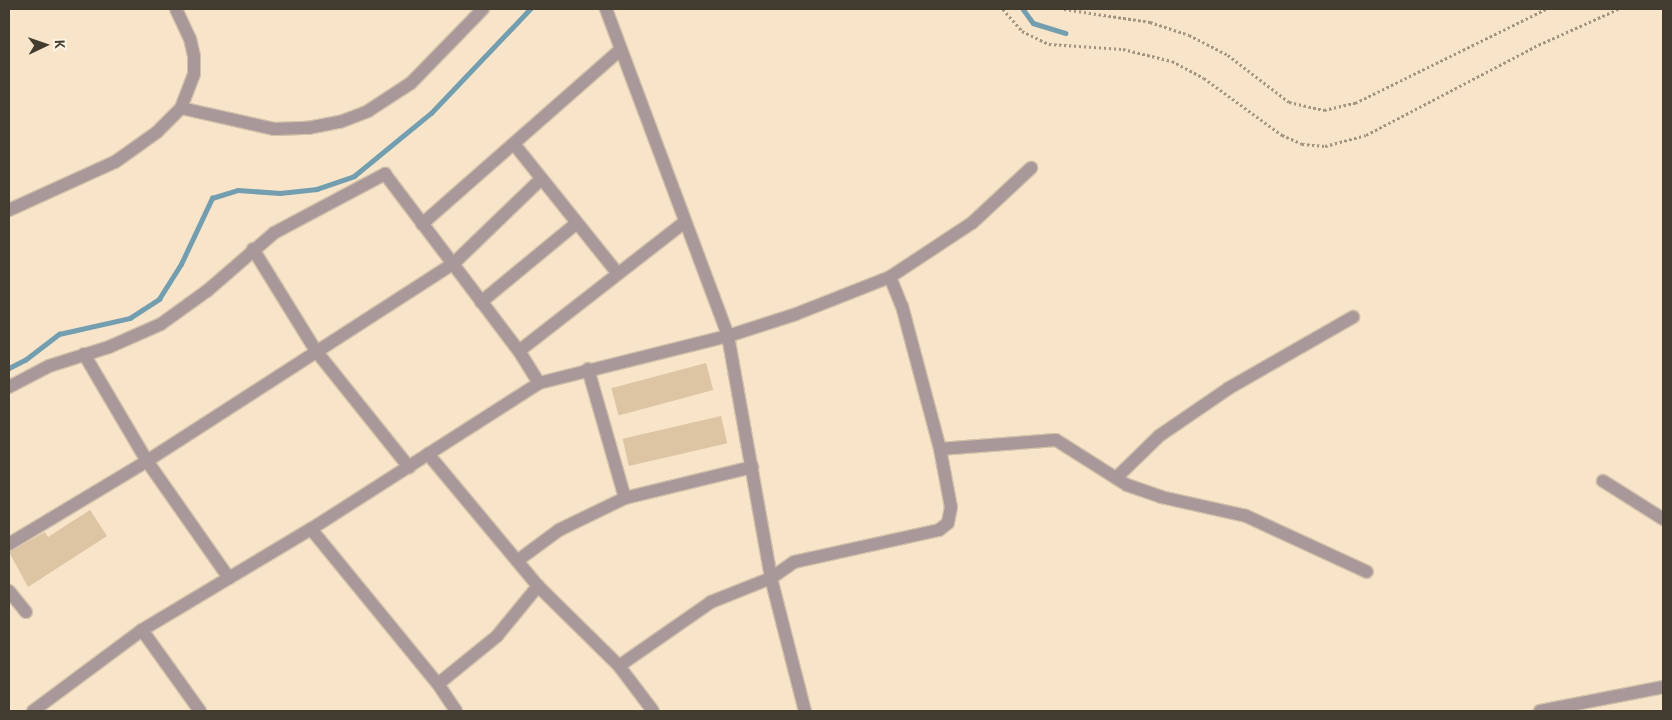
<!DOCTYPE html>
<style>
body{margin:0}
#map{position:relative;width:1672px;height:720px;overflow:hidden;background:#f7e4c9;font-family:"PT Sans",sans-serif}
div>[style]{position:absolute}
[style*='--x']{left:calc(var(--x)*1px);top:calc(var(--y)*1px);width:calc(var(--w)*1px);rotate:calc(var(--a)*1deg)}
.stream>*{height:4.5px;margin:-2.25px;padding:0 2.25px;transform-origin:2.25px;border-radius:2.25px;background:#729eaf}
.building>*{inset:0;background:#ddc5a3;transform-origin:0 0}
.path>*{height:2.5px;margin-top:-1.25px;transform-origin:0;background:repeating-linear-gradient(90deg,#a19480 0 2.5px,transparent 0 5px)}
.roads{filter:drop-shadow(1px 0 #d3c2aa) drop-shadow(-1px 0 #d3c2aa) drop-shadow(0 1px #d3c2aa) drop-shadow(0 -1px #d3c2aa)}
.minor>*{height:12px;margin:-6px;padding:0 6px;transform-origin:6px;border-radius:6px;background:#a89899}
span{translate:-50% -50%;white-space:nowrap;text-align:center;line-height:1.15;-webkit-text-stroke:4px #fef3e2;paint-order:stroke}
.frame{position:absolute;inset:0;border:10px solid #423b30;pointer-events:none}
.north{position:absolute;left:20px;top:20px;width:50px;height:50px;-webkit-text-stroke:4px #fef3e2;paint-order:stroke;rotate:87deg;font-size:14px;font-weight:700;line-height:20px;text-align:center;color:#423b30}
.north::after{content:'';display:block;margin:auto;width:18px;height:22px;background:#423b30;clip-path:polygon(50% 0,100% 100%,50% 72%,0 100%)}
</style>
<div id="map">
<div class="stream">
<div style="--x:1023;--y:9;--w:17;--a:54"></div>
<div style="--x:1033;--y:23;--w:34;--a:17"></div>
<div style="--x:9;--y:368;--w:18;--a:-27"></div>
<div style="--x:25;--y:360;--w:43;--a:-37.4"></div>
<div style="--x:59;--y:334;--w:73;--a:-12.7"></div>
<div style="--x:130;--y:318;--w:35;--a:-33"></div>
<div style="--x:159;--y:299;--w:41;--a:-57.8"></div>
<div style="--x:181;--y:264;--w:73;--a:-64.8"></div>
<div style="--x:212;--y:198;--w:27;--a:-17"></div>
<div style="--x:238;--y:190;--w:42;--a:4.1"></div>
<div style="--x:280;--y:193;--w:37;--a:-6"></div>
<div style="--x:317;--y:189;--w:39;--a:-19"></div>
<div style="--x:354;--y:176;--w:99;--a:-39.3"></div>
<div style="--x:431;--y:113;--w:144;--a:-46.4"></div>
</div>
<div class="building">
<div style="left:706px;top:363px;width:28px;height:98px;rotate:75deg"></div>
<div style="left:721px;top:416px;width:28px;height:101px;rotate:77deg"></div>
<div style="clip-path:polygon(90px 510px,107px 536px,28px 587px,9px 552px,45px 532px,48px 537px)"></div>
</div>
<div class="path">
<div style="--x:1003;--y:9;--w:29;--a:49"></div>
<div style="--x:1022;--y:31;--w:30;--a:26"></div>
<div style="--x:1049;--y:44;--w:74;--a:3.9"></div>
<div style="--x:1123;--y:49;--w:50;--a:13.8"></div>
<div style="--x:1172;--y:61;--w:36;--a:28"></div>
<div style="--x:1204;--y:78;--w:97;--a:36.2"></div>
<div style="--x:1282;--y:135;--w:22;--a:24"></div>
<div style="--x:1302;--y:144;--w:23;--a:5"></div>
<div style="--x:1325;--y:146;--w:42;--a:-15"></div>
<div style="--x:1366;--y:135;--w:190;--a:-27.6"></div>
<div style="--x:1534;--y:47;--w:92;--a:-24.3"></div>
<div style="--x:1064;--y:9;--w:87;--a:8.6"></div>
<div style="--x:1150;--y:22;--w:41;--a:18.4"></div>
<div style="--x:1189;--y:35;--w:44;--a:27.1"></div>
<div style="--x:1228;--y:55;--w:77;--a:37.6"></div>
<div style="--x:1289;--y:102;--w:36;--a:13"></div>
<div style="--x:1324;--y:110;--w:32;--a:-13"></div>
<div style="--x:1355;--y:103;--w:213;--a:-26.2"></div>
</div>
<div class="roads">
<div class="minor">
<div style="--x:606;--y:9;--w:349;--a:69.5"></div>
<div style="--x:728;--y:336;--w:246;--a:79.9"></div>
<div style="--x:771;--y:578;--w:137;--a:75.7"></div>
<div style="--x:181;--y:108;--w:95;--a:12.7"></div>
<div style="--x:274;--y:129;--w:34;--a:-2"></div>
<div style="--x:308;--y:128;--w:33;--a:-11"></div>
<div style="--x:340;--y:122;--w:30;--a:-21"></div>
<div style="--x:368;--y:111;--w:51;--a:-33.1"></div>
<div style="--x:411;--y:83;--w:103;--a:-45.8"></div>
<div style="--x:514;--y:144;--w:166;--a:51.3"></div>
<div style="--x:9;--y:210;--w:116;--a:-24.4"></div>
<div style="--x:115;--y:162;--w:52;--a:-35.5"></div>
<div style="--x:157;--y:132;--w:34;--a:-45"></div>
<div style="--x:181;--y:108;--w:36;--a:-69"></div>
<div style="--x:194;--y:74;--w:18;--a:-90"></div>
<div style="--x:194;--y:56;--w:17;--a:-103"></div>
<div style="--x:190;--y:39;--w:33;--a:-115"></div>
<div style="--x:422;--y:224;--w:264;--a:-41.3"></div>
<div style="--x:253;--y:249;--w:120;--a:58.3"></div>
<div style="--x:316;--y:351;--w:149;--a:51.3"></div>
<div style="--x:890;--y:277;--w:98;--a:-33.4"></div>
<div style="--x:972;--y:223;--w:81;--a:-43"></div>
<div style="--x:481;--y:302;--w:124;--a:-39.5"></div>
<div style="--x:519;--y:351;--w:210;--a:-37.9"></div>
<div style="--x:84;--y:354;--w:124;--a:59.5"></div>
<div style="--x:147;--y:461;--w:143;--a:55"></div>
<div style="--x:588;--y:369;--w:134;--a:74"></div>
<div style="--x:9;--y:387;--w:45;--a:-27.7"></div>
<div style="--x:49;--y:366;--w:63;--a:-17.6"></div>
<div style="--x:109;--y:347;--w:57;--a:-23.9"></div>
<div style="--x:161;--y:324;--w:57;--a:-35.7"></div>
<div style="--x:207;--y:291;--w:89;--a:-40.9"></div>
<div style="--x:274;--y:233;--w:126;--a:-28"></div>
<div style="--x:385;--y:174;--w:222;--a:52.9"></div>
<div style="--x:519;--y:351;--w:38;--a:58"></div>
<div style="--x:940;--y:449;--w:116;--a:-4.4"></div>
<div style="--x:1056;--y:440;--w:84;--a:32.4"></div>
<div style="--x:1127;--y:485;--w:36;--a:19"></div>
<div style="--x:1161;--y:497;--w:87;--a:12.6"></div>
<div style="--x:1246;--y:516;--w:133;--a:24.8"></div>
<div style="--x:428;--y:454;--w:172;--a:50.2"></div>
<div style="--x:538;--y:586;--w:114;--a:44.6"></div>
<div style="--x:619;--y:666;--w:56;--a:52.9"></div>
<div style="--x:1116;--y:478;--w:60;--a:-44.3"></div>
<div style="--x:1159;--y:436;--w:85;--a:-34.4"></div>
<div style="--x:1229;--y:388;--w:143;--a:-29.8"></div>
<div style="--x:1603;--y:481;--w:71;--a:32.3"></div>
<div style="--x:311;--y:529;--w:200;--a:50.7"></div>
<div style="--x:438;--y:684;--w:32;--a:56"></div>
<div style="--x:9;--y:544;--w:161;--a:-31"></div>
<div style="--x:147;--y:461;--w:364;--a:-32.8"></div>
<div style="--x:453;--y:264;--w:122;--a:-44"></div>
<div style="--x:517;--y:561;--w:52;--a:-36.4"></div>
<div style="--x:559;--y:530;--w:73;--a:-25.9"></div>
<div style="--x:625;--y:498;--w:131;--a:-13.7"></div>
<div style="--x:9;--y:591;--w:27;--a:51"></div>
<div style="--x:142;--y:630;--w:100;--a:54.4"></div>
<div style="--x:438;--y:684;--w:76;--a:-39.1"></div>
<div style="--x:497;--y:636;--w:65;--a:-50.6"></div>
<div style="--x:33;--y:711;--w:136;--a:-36.6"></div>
<div style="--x:142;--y:630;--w:197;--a:-30.9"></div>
<div style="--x:311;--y:529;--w:271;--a:-32.6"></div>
<div style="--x:539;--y:383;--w:195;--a:-14"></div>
<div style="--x:728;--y:336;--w:71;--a:-17.9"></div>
<div style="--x:796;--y:314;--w:101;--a:-21.5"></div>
<div style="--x:890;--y:277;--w:31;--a:68"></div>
<div style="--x:902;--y:306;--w:148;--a:75.1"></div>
<div style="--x:940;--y:449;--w:59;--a:79.3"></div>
<div style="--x:951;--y:507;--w:16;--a:101"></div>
<div style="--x:948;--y:523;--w:11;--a:142"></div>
<div style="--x:939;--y:530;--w:148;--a:167.6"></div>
<div style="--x:794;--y:562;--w:28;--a:145"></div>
<div style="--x:771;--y:578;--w:65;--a:158.2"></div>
<div style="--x:711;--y:602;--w:112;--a:145.2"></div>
<div style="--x:1540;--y:711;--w:125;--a:-11"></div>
</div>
</div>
<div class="frame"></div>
<div class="north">K</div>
</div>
